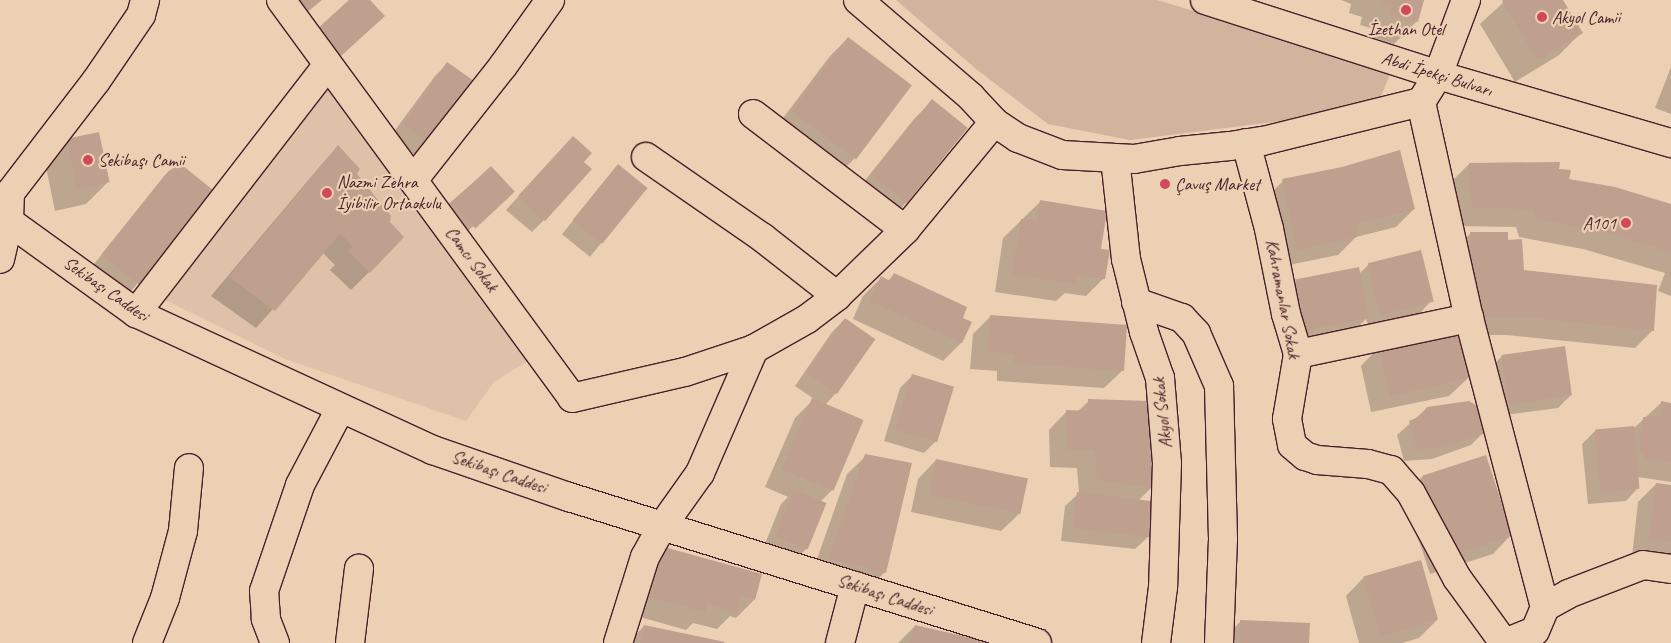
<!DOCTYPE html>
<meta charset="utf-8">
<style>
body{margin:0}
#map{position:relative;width:1671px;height:643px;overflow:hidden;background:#ecd0b3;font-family:Caveat,sans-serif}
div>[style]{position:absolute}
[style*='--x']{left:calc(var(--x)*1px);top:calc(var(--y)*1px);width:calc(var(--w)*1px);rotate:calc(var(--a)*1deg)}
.built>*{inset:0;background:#dec1a8}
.green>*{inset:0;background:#d1b49d}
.shadow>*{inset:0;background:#0003;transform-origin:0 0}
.building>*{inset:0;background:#bf9f8d;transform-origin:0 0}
.roads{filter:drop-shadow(1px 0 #4a1f2b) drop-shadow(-1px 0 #4a1f2b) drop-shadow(0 1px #4a1f2b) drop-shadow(0 -1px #4a1f2b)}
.street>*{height:28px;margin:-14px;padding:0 14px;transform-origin:14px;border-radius:14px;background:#ecd0b3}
.secondary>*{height:28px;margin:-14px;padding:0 14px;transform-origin:14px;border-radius:14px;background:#ecd0b3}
.dots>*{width:14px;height:14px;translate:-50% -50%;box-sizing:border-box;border:2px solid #ecd0b3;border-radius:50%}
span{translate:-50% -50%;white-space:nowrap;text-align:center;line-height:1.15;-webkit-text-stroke:4.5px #ecd0b3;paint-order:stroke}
.poi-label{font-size:18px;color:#4a1f2b}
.left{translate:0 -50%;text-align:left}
.right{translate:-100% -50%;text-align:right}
.street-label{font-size:18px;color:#4a1f2b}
</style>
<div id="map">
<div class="built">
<div style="clip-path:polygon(330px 87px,528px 361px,494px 382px,466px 421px,285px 359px,165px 300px)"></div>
</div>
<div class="green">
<div style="clip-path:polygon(896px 0,1157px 0,1392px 70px,1380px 98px,1297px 119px,1130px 140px,1048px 124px,976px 69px)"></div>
</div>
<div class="shadow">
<div style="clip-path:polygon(1341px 0,1423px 0,1417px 21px,1394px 44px,1368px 36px,1371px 28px,1360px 25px,1362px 17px,1349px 13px,1351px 4px)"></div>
<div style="clip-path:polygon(1506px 0,1561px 0,1581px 33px,1559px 55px,1515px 82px,1480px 24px)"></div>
<div style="clip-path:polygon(848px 38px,854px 159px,836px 177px,774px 130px,830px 56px)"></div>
<div style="clip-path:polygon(447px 64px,428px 142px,415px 155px,390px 137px,435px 76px)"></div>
<div style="clip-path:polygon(1671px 67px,1671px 114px,1655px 108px)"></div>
<div style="clip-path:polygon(932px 101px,966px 128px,907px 202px,889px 220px,855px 193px,914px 119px)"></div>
<div style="clip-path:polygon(68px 139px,108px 182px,86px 204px,55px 211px,45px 162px)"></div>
<div style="clip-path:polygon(338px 147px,356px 174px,369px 272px,351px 290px,330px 270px,335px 265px,323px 253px,256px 328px,211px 296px,321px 165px)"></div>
<div style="clip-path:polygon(561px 150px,544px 220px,532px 232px,506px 210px)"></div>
<div style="clip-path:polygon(177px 163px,213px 192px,127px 296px,91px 268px,164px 176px)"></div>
<div style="clip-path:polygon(1469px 164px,1558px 170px,1568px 180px,1671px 205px,1671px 296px,1658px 291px,1665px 273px,1583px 249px,1519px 237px,1516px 227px,1455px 226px,1451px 182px)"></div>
<div style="left:618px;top:165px;width:36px;height:89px;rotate:39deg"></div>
<div style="left:491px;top:167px;width:33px;height:72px;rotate:49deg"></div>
<div style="clip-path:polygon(1283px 181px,1414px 209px,1396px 227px,1356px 237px,1338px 255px,1279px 267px,1265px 199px)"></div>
<div style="clip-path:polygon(1041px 201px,1100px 250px,1104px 278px,1086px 296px,1065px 293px,1056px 301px,995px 292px,1003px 238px)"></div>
<div style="clip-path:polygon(1471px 233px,1507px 242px,1522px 271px,1653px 330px,1635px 348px,1507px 335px,1458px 335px,1468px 378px,1449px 396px,1371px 412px,1361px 366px,1379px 347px,1459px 331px,1453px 251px)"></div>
<div style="clip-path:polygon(1369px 264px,1432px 300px,1420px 313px,1368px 325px,1366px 319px,1349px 336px,1287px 348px,1277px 299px,1296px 281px,1359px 274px)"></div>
<div style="clip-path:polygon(894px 274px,970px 323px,961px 343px,943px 361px,853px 319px,863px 296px,881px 278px,888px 281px)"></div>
<div style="clip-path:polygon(991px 316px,1123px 370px,1104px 388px,997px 381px,997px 371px,970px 369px,973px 334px)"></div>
<div style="clip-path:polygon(845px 319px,874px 339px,836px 393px,825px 405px,832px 490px,820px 502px,825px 504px,806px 549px,794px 561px,763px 549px,781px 504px,788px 497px,765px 487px,795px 418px,814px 399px,795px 386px,832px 332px)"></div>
<div style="clip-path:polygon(1503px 355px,1570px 396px,1558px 408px,1497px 416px,1490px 368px)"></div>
<div style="clip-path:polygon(912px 376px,936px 441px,924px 453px,884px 441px,900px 388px)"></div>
<div style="clip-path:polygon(1089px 401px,1152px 487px,1139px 500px,1148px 537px,1135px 549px,1061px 541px,1065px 506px,1079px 493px,1077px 468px,1050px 467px,1049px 430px,1067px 411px,1077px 412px)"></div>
<div style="clip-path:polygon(1662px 402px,1671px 404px,1671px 482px,1638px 477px,1638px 488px,1626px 501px,1588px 504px,1582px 444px,1595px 431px,1634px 428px)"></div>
<div style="clip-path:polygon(1427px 408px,1484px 432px,1471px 445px,1432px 459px,1404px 461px,1397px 435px)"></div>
<div style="clip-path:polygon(866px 456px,911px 464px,884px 573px,866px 591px,811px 576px,847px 474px)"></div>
<div style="clip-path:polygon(1485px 456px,1511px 535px,1493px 554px,1430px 574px,1404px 495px,1422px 477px)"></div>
<div style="clip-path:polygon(936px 460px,1027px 479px,1020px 513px,1001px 531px,911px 512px,918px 479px)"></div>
<div style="clip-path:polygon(1656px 484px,1671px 486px,1671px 562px,1632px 557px,1638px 502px)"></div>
<div style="clip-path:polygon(664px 548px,754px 600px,736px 618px,730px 616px,717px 629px,693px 623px,686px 630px,633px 615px,646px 566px)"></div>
<div style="clip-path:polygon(1364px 577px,1437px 620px,1419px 638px,1402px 643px,1359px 643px,1346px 596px)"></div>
<div style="clip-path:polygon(1241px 621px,1308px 643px,1228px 643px,1228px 634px)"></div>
<div style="clip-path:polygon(644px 626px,722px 643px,631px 643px,632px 639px)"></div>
<div style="clip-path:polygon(915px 626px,984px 643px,898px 643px)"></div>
</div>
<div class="building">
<div style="clip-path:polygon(295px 0,322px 0,306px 13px)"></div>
<div style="clip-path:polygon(349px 0,370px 0,385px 16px,341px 56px,316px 30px)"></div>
<div style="clip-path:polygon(1382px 0,1424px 0,1418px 22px,1390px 14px,1393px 5px,1382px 2px)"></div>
<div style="clip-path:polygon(1503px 0,1563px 0,1583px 33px,1538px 60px,1502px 1px)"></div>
<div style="left:848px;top:37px;width:80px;height:93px;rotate:37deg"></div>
<div style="left:447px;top:62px;width:33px;height:76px;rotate:35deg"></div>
<div style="left:932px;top:99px;width:46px;height:97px;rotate:39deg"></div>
<div style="left:99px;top:132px;width:51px;height:33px;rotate:78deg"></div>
<div style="clip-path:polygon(573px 136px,592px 153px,584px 162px,592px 169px,545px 221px,518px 196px)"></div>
<div style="clip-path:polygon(338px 145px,360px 169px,357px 174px,391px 216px,390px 222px,404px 237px,370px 273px,347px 251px,353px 247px,340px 234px,275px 311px,229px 277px)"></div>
<div style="clip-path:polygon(1400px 150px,1415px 209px,1357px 224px,1357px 237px,1297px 250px,1282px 179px,1342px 167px)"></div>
<div style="left:177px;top:161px;width:49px;height:120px;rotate:39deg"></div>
<div style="clip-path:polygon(1560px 162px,1559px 169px,1571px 170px,1569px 179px,1615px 187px,1671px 204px,1671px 252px,1602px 231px,1537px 219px,1534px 209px,1472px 208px,1469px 163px)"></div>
<div style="left:618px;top:164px;width:38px;height:72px;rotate:39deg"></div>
<div style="left:491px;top:166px;width:35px;height:54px;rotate:47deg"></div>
<div style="clip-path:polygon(1040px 200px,1107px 211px,1101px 249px,1110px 250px,1105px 279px,1077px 275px,1076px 284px,1012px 274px,1021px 219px,1037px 221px)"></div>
<div style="clip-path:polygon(1470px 232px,1508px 232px,1508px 240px,1522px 239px,1524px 270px,1657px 285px,1654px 331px,1526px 317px,1477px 317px)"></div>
<div style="left:1421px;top:250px;width:53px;height:55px;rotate:76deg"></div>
<div style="left:1359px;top:267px;width:52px;height:65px;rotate:79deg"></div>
<div style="clip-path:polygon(894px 273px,967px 307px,963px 318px,972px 322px,962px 343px,870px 301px,881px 276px,890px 281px)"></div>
<div style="clip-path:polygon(990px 315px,1127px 325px,1124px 371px,1014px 363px,1015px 353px,988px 352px)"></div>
<div style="left:845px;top:318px;width:37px;height:67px;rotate:35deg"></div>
<div style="left:1458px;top:329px;width:50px;height:81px;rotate:77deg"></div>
<div style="left:1565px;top:346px;width:50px;height:64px;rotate:82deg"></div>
<div style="left:912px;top:374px;width:44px;height:58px;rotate:17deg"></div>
<div style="left:812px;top:398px;width:56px;height:77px;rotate:23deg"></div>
<div style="clip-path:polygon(1088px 399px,1148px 401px,1153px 488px,1097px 480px,1095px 450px,1067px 449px,1066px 410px,1088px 411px)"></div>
<div style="clip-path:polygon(1469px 401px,1481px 408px,1486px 433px,1445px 447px,1417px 449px,1409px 421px,1421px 416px,1427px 407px)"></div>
<div style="clip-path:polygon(1661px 401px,1671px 403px,1671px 462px,1646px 458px,1639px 450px,1643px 417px,1661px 416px)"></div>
<div style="left:1634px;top:426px;width:63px;height:39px;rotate:85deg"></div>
<div style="clip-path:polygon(865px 454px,912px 463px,886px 573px,829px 558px)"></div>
<div style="left:1486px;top:455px;width:85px;height:67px;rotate:72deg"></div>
<div style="left:936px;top:459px;width:94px;height:36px;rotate:12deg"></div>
<div style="clip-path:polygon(1656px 483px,1671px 485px,1671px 542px,1649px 539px)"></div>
<div style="left:794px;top:490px;width:35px;height:50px;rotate:22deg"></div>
<div style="left:1077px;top:492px;width:78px;height:36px;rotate:7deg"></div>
<div style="clip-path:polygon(664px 547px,762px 574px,755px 600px,741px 596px,736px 612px,707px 604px,705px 612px,650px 597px)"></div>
<div style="left:1421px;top:560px;width:62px;height:60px;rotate:74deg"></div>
<div style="clip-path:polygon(1240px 620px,1310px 623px,1309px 643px,1240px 643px)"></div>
<div style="clip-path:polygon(644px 625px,725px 642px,724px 643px,640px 643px)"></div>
<div style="clip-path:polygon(915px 625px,989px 642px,988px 643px,910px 643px)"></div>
</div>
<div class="roads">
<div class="street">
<div style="--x:281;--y:0;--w:493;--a:53.8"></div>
<div style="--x:572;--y:398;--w:116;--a:-13"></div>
<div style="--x:685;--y:372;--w:73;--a:-18.4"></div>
<div style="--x:754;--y:349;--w:61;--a:-29.5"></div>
<div style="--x:807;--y:319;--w:38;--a:-37"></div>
<div style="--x:837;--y:296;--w:95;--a:-44.1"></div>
<div style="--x:905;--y:230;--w:140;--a:-50.5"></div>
<div style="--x:858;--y:0;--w:149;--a:40.6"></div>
<div style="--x:971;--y:97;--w:34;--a:47"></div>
<div style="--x:994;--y:122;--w:29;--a:34"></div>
<div style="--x:1018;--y:138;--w:47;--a:21.1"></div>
<div style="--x:1062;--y:155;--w:72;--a:3.2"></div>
<div style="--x:1134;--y:159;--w:47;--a:-9.9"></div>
<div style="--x:1180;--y:151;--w:50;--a:-5.7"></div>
<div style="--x:1230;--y:146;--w:33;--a:-9"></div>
<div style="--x:1263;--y:141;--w:163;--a:-13.9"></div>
<div style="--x:1466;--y:0;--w:80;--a:110.5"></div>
<div style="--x:1438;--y:75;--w:32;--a:122"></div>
<div style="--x:1421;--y:102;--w:221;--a:77.5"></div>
<div style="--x:1469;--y:318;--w:299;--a:75.3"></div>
<div style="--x:753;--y:114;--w:191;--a:37.3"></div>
<div style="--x:1246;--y:143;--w:89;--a:75"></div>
<div style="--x:1269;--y:229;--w:87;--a:78.7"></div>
<div style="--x:1286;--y:314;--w:42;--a:73.3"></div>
<div style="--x:1298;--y:354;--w:66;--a:99.6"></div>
<div style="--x:1287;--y:419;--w:26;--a:79"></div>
<div style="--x:1292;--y:445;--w:17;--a:40"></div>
<div style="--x:1305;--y:456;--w:13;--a:18"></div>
<div style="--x:1317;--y:460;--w:51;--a:4.5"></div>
<div style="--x:1368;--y:464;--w:24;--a:15"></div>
<div style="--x:1391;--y:470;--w:30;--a:49"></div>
<div style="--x:1411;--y:493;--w:97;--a:61.6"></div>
<div style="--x:1457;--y:578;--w:80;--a:54.1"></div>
<div style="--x:646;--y:157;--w:142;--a:34.7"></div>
<div style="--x:763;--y:238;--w:94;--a:38.1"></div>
<div style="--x:1115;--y:158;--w:102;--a:83.8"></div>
<div style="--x:1126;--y:259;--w:75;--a:76.1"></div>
<div style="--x:1144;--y:332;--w:49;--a:70.8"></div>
<div style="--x:1160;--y:378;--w:85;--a:85.3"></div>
<div style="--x:1167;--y:463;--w:124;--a:91.8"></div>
<div style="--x:1163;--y:587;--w:56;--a:97.1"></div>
<div style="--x:414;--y:179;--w:144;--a:-51.8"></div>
<div style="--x:503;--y:66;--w:81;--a:-54.5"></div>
<div style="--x:0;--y:259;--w:40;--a:-77"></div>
<div style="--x:9;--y:220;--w:27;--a:-88"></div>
<div style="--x:10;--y:193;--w:141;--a:-52.5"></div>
<div style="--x:96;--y:81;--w:80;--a:-55.7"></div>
<div style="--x:141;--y:15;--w:16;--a:-75"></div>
<div style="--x:1136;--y:302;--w:49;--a:19.2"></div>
<div style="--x:1182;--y:318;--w:21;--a:47"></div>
<div style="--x:1196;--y:333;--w:58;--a:66.5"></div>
<div style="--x:1219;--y:386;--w:153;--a:88.5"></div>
<div style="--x:1223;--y:539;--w:104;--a:92.2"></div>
<div style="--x:136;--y:313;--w:312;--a:-52.3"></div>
<div style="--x:1298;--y:354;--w:175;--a:-11.9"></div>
<div style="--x:147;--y:643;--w:48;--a:-68.2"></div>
<div style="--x:165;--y:598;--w:69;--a:-75"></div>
<div style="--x:183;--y:531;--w:63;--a:-84.6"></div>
<div style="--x:275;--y:643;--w:26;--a:-111"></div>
<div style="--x:266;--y:619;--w:28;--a:-94"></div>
<div style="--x:264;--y:591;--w:112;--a:-71.2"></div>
<div style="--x:300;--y:485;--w:86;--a:-62.2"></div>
<div style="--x:350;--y:643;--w:75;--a:-83.1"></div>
<div style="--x:618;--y:643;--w:90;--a:-72.6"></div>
<div style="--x:645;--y:557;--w:37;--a:-61"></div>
<div style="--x:663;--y:525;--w:64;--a:-54.6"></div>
<div style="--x:700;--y:473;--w:135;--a:-66.5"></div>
<div style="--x:840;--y:643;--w:59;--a:-75.3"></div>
<div style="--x:1505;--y:643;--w:32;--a:-22"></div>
<div style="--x:1535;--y:631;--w:26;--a:-67"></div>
<div style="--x:1545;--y:607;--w:26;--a:-29"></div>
<div style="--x:1568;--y:594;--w:80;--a:-21.1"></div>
<div style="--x:1643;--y:565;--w:28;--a:8"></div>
</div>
<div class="secondary">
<div style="--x:1205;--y:0;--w:245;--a:17.8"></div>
<div style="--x:1438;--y:75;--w:243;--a:16.3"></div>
<div style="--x:0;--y:215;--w:168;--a:35.8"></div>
<div style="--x:136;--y:313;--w:327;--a:24.8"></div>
<div style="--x:433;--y:450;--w:144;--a:19.1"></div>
<div style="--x:569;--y:497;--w:490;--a:17.3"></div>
</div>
</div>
<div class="dots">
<div style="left:1406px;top:10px;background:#d1495b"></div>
<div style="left:1542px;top:17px;background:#d1495b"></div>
<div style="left:88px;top:160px;background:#d1495b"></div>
<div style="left:1165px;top:184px;background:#d1495b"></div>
<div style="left:327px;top:193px;background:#d1495b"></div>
<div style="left:1626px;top:223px;background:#d1495b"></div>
</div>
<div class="poi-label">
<span class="left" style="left:1552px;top:17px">Akyol Camii</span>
<span style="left:1406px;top:29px">İzethan Otel</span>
<span class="left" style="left:98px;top:160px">Sekibaşı Camii</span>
<span class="left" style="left:337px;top:193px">Nazmi Zehra<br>İyibilir Ortaokulu</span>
<span class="left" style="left:1175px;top:184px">Çavuş Market</span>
<span class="right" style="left:1616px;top:223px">A101</span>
</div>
<div class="street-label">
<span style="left:1437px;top:74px;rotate:17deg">Abdi İpekçi Bulvarı</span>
<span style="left:472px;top:259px;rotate:54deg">Camcı Sokak</span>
<span style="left:106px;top:289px;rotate:35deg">Sekibaşı Caddesi</span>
<span style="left:1283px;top:299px;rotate:79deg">Kahramanlar Sokak</span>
<span style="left:1162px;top:413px;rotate:-96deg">Akyol Sokak</span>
<span style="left:499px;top:472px;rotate:19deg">Sekibaşı Caddesi</span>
<span style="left:885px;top:595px;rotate:18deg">Sekibaşı Caddesi</span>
</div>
</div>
